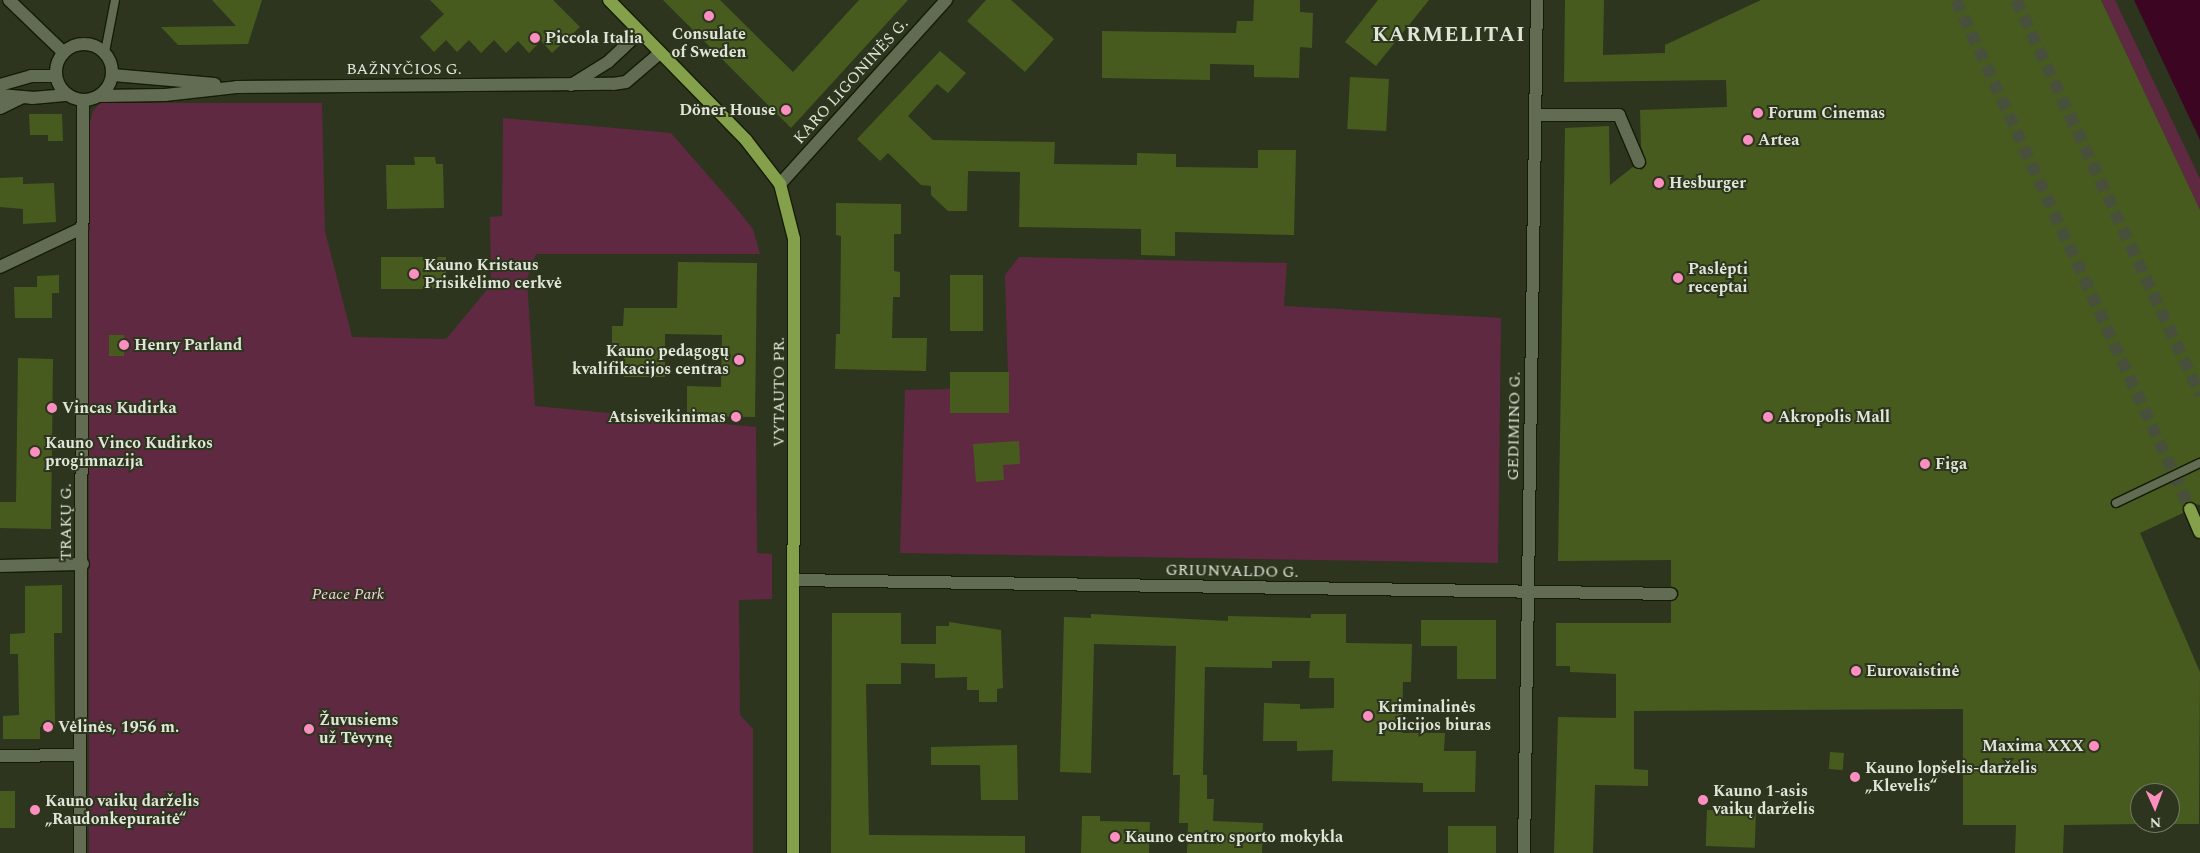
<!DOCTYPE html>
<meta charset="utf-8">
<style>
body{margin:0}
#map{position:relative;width:2200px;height:853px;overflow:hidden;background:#2d351e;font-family:Spectral,serif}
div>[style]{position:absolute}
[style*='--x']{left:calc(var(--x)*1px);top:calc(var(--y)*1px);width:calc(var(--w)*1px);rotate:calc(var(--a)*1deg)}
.green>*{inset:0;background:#5f2942}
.water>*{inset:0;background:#3c0623}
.building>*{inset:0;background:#485b1f;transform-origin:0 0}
.primary-tunnel>*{height:12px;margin-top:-6px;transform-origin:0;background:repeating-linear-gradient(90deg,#484f3a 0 12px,transparent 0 18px)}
.roads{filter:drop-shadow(1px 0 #151c06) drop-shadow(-1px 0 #151c06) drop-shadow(0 1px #151c06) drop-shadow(0 -1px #151c06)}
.lane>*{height:8px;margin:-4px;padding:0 4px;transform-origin:4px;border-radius:4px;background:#626c53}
.street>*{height:12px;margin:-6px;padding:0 6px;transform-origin:6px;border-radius:6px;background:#626c53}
.secondary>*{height:12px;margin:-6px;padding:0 6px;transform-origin:6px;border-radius:6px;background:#626c53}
.secondary>.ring{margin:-6px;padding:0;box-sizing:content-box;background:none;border:12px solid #626c53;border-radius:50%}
.primary>*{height:12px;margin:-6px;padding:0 6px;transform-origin:6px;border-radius:6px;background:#85a04b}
.bridges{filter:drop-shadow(1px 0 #151c06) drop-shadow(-1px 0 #151c06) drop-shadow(0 1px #151c06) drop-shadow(0 -1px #151c06)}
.lane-bridge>*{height:8px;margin:-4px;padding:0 4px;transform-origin:4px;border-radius:4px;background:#626c53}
.dots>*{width:14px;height:14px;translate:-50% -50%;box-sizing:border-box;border:2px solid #2d351e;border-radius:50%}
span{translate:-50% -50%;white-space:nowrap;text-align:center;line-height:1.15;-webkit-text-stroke:4px #2d351e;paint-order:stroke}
.poi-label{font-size:16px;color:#dfe5d7;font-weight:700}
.left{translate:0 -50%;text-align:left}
.right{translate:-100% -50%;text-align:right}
.street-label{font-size:16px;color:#dfe5d7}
.park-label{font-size:16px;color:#f8d1e0;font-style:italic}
.district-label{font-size:21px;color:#dfe5d7;font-weight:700;letter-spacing:1px}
.north{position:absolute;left:2130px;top:783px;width:50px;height:50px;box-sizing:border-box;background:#2d351e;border:1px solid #747b68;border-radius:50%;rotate:178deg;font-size:14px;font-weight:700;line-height:20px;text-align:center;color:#dfe5d7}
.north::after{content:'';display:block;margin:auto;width:18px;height:22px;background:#fd8ec0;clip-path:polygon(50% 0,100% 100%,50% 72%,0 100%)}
</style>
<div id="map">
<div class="green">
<div style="clip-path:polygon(2101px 0,2115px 0,2200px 179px,2200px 210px)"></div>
<div style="clip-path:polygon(100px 103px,322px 103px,325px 231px,352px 337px,446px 339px,491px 285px,490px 217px,502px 216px,503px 118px,671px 133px,733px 204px,753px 229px,760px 254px,536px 254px,527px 279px,535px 406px,756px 427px,757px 553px,772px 554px,772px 599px,739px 600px,740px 715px,753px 729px,753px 853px,89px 853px,89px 125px,93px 111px)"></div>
<div style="clip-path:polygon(1019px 257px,1287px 263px,1284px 306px,1501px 318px,1498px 563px,900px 553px,905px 390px,950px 389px,951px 413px,1009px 412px,1005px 275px)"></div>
</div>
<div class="water">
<div style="clip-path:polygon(2134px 0,2200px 0,2200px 140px)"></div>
</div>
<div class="building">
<div style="clip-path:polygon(212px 0,262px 0,248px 44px,178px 45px,161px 27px,236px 26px)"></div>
<div style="clip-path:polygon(430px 0,553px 0,580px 27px,552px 53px,541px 41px,529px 53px,518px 41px,506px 53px,494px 40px,481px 53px,469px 40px,457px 52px,446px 40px,434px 52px,420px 37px,444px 14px)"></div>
<div style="clip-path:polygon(663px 0,720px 0,793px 72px,859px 0,908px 0,791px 128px)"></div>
<div style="clip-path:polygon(986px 0,1011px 0,1054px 39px,1025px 72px,967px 21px)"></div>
<div style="clip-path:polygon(1254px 0,1300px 0,1300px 12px,1313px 13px,1312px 48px,1300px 47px,1299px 78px,1254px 77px,1254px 65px,1210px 64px,1210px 80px,1102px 78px,1102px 31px,1236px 33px,1237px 21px,1253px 21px)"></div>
<div style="clip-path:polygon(1378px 0,1429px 0,1376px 66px,1345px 42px)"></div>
<div style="clip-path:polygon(1565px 0,1604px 0,1603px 55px,1665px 53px,1665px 45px,1761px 0,2101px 0,2200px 210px,2200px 457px,2114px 498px,2110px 503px,2113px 508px,2118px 508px,2200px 469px,2200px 505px,2186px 502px,2183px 513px,2140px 533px,2200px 672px,2199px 824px,2170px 824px,2170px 793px,2140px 793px,2140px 824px,2064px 825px,2063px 853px,2015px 853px,2016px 825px,1963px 825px,1963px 709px,1634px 711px,1634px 769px,1648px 770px,1648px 786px,1595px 785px,1593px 853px,1554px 853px,1558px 717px,1616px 718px,1616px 674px,1570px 672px,1570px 666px,1556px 666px,1556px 623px,1671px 623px,1671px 602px,1679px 595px,1678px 590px,1671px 586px,1671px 560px,1558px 561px,1565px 128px,1609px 126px,1610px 185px,1633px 167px,1642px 170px,1647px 163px,1641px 146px,1640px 110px,1727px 107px,1726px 80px,1564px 82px)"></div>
<div style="clip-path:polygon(940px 51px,966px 73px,948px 93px,937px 84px,908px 116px,933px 140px,1055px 142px,1054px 164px,1137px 165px,1137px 153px,1176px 154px,1176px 167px,1258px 168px,1258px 150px,1296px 150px,1294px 235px,1175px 232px,1175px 256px,1141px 255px,1141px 229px,1019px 227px,1020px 172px,968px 171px,967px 211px,948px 211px,931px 195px,931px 186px,921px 185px,888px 153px,880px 161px,857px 139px)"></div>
<div style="left:1350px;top:77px;width:39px;height:52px;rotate:3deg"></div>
<div style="clip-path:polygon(29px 114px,62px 114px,63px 141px,48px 141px,48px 135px,30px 135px)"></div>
<div style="clip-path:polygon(414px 157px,435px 157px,436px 164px,443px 164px,444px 208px,387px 209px,386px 165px,415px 165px)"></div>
<div style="clip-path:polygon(23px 177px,23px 184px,54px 183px,56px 222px,23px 224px,23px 209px,0 207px,0 178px)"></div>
<div style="clip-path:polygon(836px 203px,901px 204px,901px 234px,894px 234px,894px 271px,900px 272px,900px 297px,893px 297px,892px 338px,927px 338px,926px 371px,835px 369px,836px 334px,840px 334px,841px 236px,836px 235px)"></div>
<div style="left:446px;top:257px;width:32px;height:65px;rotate:90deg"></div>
<div style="clip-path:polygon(678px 262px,757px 263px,755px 417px,687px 416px,687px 386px,721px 387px,722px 335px,665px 334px,665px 377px,624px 377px,624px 349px,612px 349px,612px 326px,623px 326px,624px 308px,677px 308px)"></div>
<div style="clip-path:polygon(59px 275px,59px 293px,52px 293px,52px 318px,15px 318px,14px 287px,37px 287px,37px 276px)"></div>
<div style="left:950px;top:275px;width:33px;height:56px"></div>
<div style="left:109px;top:335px;width:15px;height:21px"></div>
<div style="clip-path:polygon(18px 358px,53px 359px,51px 529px,0 528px,0 502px,16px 502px)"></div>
<div style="left:950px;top:372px;width:59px;height:41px"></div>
<div style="clip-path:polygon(1019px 441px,1020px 464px,1003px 465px,1004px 480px,976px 482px,973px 444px)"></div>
<div style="clip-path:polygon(62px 585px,62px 633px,54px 633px,55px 726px,40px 727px,40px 739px,3px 739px,3px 716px,19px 715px,18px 654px,10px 654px,10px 634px,25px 633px,25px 586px)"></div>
<div style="clip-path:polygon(832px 613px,901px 613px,901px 644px,936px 644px,936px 626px,949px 626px,949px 622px,1001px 630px,1003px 688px,997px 689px,997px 702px,979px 702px,979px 690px,967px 690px,967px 677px,935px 678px,935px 664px,901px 663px,901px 684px,866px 684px,869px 835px,1025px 836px,1025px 853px,831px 853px)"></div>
<div style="clip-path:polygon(1091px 614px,1228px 621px,1228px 616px,1311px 618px,1311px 614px,1346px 614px,1346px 643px,1412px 644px,1411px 682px,1403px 682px,1402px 733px,1445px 733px,1444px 751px,1476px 751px,1475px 792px,1423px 792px,1423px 783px,1332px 781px,1333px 750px,1297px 751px,1297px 741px,1263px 741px,1264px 703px,1300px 704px,1300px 709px,1334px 708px,1334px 678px,1309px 678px,1310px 661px,1272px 661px,1272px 668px,1205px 667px,1203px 775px,1207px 775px,1207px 799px,1214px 799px,1213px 821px,1263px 823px,1262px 853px,1187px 853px,1188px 823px,1179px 823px,1180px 775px,1173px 775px,1176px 646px,1094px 644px,1091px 773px,1060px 772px,1064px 617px,1091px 618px)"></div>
<div style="clip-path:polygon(1421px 620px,1496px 620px,1496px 679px,1457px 679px,1457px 646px,1421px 646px)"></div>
<div style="clip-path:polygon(1017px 745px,1018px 800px,981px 800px,980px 765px,931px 765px,931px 747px)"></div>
<div style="left:1830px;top:752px;width:14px;height:17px;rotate:4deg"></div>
<div style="left:0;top:791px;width:15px;height:37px"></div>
<div style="left:1707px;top:810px;width:49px;height:36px;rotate:2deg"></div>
<div style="clip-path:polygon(1082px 816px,1100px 816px,1100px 821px,1150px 822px,1149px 853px,1081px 853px)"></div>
<div style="left:1448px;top:826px;width:48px;height:27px"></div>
</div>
<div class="primary-tunnel">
<div style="--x:1956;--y:0;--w:560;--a:65.31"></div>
<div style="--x:2016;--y:0;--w:436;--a:65"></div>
</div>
<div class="roads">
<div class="lane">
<div style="--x:105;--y:52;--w:53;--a:-79.1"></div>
</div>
<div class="street">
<div style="--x:9;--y:0;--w:75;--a:43.9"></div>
<div style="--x:0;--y:108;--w:25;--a:-26"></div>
<div style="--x:1536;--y:115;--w:83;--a:0"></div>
<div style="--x:1619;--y:115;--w:51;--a:66.9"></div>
<div style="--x:780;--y:184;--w:248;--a:-47.9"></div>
<div style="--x:0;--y:267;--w:91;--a:-25.4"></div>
<div style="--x:0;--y:566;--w:83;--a:-1.4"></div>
<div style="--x:793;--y:580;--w:878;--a:0.91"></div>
<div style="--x:0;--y:756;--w:80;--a:-0.7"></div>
<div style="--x:80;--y:853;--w:753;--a:-89.77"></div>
<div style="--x:1524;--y:853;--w:853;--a:-89.13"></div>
</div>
<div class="secondary">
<div class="ring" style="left:56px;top:44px;width:44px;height:44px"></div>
<div style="--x:113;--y:75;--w:102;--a:5"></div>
<div style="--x:0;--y:85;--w:32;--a:-16"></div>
<div style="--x:31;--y:76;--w:25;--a:0"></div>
<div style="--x:571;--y:85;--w:44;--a:-31.9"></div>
<div style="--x:608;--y:62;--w:44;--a:-43.2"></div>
<div style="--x:0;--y:95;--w:32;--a:5"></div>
<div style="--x:32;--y:98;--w:36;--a:-5"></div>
<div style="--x:100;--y:96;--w:65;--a:-0.9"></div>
<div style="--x:165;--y:95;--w:72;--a:-6.3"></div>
<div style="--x:237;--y:87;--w:376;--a:-0.5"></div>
<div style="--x:613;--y:84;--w:13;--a:-9"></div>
<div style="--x:626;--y:82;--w:45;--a:-40.5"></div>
</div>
<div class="primary">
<div style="--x:609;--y:0;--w:196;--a:45.6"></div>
<div style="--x:746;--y:140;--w:56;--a:52.3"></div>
<div style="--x:780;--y:184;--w:57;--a:75.7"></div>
<div style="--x:794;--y:239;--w:614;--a:90.09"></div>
<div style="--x:2190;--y:509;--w:25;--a:67"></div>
</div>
</div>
<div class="bridges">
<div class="lane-bridge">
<div style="--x:2116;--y:503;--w:93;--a:-25.5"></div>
</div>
</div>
<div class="dots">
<div style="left:709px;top:16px;background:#fd8ec0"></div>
<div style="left:535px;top:38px;background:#fd8ec0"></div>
<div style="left:786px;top:110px;background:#fd8ec0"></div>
<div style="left:1758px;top:113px;background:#fd8ec0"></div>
<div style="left:1748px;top:140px;background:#fd8ec0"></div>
<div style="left:1659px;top:183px;background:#fd8ec0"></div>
<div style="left:414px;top:274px;background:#fd8ec0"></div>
<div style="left:1678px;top:278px;background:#fd8ec0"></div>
<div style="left:124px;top:345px;background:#fd8ec0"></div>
<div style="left:739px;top:360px;background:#fd8ec0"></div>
<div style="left:52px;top:408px;background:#fd8ec0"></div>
<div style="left:736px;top:417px;background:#fd8ec0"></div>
<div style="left:1768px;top:417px;background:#fd8ec0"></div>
<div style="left:35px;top:452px;background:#fd8ec0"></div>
<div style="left:1925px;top:464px;background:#fd8ec0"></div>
<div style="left:1856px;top:671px;background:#fd8ec0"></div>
<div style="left:1368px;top:716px;background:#fd8ec0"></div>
<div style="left:48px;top:727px;background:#fd8ec0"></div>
<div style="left:309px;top:729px;background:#fd8ec0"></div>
<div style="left:2094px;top:746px;background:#fd8ec0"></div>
<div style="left:1855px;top:777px;background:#fd8ec0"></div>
<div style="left:1703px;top:800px;background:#fd8ec0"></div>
<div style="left:35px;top:810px;background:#fd8ec0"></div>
<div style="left:1115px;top:837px;background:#fd8ec0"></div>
</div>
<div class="poi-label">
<span style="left:709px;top:43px">Consulate<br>of Sweden</span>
<span class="left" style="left:545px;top:38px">Piccola Italia</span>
<span class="right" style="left:776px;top:110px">Döner House</span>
<span class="left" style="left:1768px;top:113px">Forum Cinemas</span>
<span class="left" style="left:1758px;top:140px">Artea</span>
<span class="left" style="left:1669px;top:183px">Hesburger</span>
<span class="left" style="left:424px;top:274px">Kauno Kristaus<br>Prisikėlimo cerkvė</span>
<span class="left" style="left:1688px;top:278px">Paslėpti<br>receptai</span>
<span class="left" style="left:134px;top:345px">Henry Parland</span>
<span class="right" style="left:729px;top:360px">Kauno pedagogų<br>kvalifikacijos centras</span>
<span class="left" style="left:62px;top:408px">Vincas Kudirka</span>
<span class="right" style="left:726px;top:417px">Atsisveikinimas</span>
<span class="left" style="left:1778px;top:417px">Akropolis Mall</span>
<span class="left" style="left:45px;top:452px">Kauno Vinco Kudirkos<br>progimnazija</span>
<span class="left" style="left:1935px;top:464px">Figa</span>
<span class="left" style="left:1866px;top:671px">Eurovaistinė</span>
<span class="left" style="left:1378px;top:716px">Kriminalinės<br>policijos biuras</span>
<span class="left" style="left:319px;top:729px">Žuvusiems<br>už Tėvynę</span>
<span class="left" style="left:58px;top:727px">Vėlinės, 1956 m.</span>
<span class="right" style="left:2084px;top:746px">Maxima XXX</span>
<span class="left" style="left:1865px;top:777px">Kauno lopšelis-darželis<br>„Klevelis“</span>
<span class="left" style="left:1713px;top:800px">Kauno 1-asis<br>vaikų darželis</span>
<span class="left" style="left:45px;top:810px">Kauno vaikų darželis<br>„Raudonkepuraitė“</span>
<span class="left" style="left:1125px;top:837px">Kauno centro sporto mokykla</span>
</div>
<div class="street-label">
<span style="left:404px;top:69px">BAŽNYČIOS G.</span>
<span style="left:851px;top:81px;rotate:-48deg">KARO LIGONINĖS G.</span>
<span style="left:779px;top:392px;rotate:-90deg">VYTAUTO PR.</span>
<span style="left:1514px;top:426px;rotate:-89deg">GEDIMINO G.</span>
<span style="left:66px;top:522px;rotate:-90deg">TRAKŲ G.</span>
<span style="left:1232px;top:571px;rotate:1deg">GRIUNVALDO G.</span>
</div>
<div class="park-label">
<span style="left:348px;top:594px">Peace Park</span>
</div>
<div class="district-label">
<span style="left:1449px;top:35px">KARMELITAI</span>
</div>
<div class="north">N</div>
</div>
